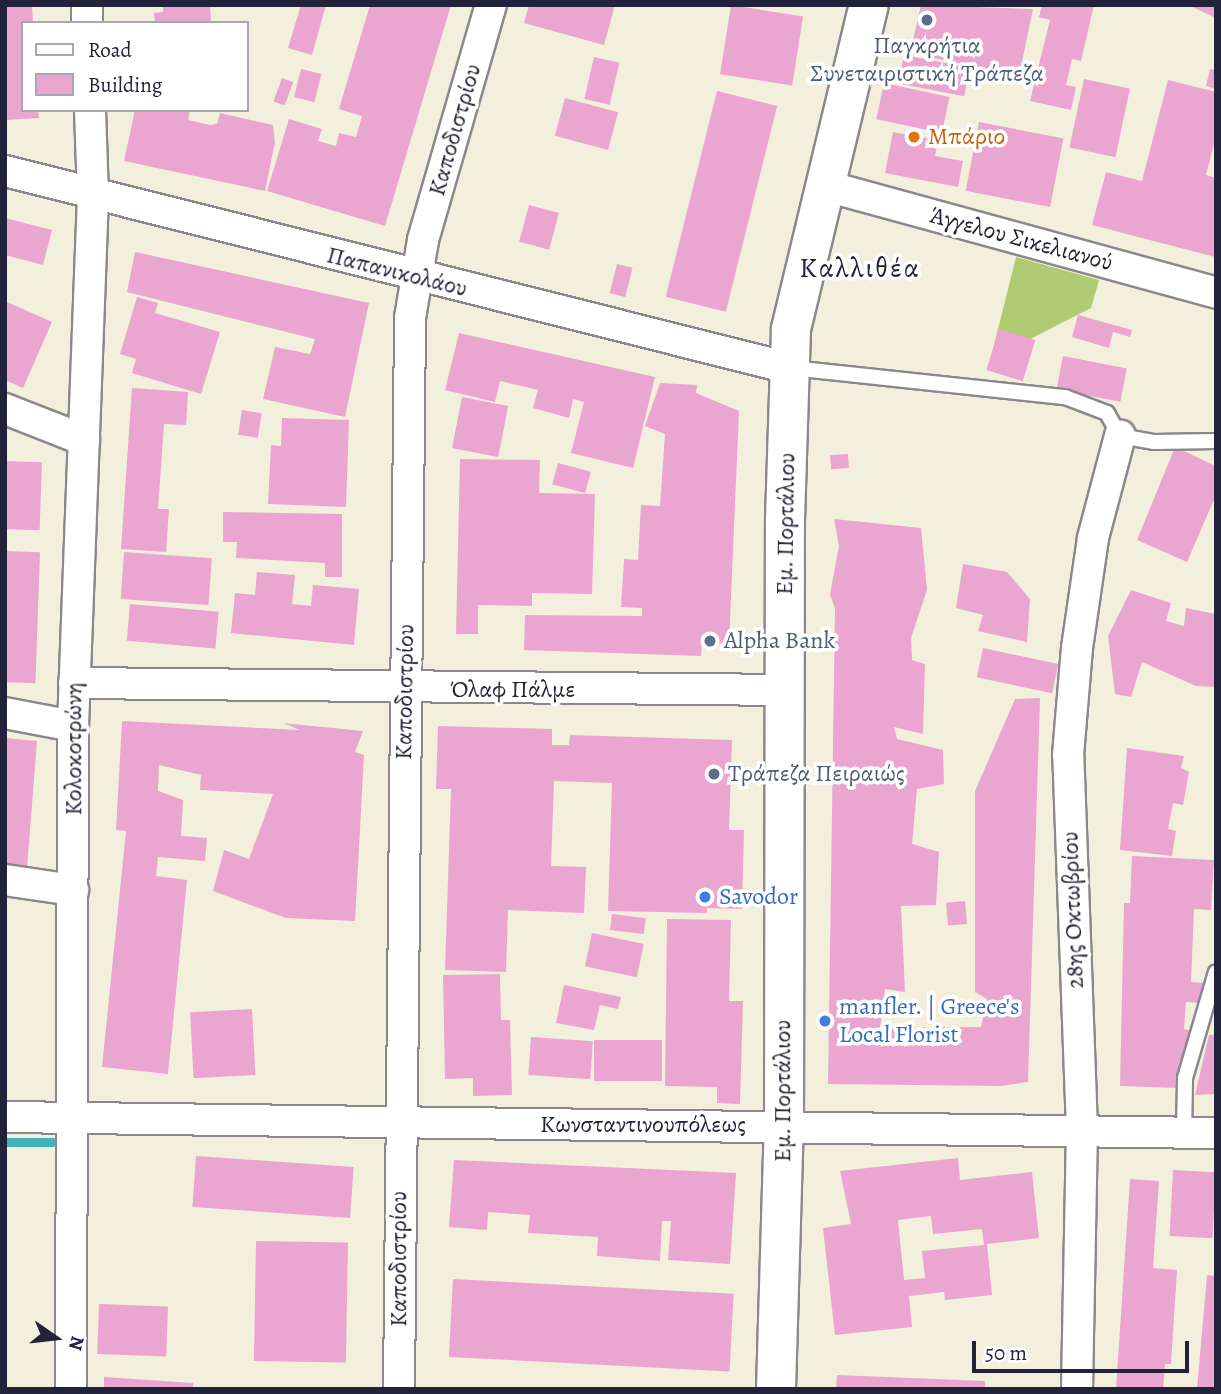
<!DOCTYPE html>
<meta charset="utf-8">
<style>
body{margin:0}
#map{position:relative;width:1221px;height:1394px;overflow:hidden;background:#f3efdd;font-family:Alegreya,serif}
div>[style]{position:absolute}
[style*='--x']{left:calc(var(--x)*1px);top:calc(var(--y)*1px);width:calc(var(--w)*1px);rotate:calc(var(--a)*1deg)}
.green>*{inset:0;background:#b0cb71}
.stream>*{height:9px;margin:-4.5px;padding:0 4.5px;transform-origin:4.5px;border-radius:4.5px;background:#41b1ba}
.building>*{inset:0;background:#eaa6d1;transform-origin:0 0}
.roads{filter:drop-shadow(2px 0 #8a888c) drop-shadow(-2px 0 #8a888c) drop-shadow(0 2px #8a888c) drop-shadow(0 -2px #8a888c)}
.service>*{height:14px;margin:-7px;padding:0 7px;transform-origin:7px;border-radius:7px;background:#fff}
.minor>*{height:30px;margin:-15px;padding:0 15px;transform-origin:15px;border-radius:15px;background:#fff}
.primary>*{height:38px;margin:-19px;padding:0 19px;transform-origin:19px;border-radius:19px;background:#fff}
.dots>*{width:19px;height:19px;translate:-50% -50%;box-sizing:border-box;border:4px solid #fff;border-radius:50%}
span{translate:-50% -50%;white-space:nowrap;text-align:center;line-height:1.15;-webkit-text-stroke:7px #fff;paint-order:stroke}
.service-label{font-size:24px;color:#4e5e75}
.left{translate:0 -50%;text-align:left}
.street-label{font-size:24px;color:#22223b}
.food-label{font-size:24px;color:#c56008}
.shop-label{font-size:24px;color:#366cbe}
.quarter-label{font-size:28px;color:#22223b;letter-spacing:2px}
.frame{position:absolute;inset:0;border:7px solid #22223b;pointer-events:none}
.legend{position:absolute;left:21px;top:21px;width:228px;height:91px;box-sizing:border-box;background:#fff;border:2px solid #a7a7b1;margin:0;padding:9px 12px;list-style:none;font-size:21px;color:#22223b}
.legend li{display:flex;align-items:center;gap:14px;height:35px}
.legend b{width:35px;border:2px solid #a7a7b1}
.north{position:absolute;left:21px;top:1303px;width:70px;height:70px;-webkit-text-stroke:5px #fff;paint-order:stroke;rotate:104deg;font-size:19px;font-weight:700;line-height:28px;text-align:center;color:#22223b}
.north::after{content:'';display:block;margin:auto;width:24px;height:32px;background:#22223b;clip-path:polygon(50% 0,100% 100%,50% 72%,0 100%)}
.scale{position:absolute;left:972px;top:1341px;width:217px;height:32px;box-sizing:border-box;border:4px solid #22223b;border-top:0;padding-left:9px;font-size:21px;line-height:24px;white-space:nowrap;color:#22223b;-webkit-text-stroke:5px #fff;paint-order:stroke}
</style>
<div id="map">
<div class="green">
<div style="clip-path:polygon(1016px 257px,1099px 280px,1091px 308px,1005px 352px,993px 349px)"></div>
</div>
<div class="stream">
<div style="--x:5;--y:1142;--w:47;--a:0"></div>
</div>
<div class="building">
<div style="clip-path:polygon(5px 5px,32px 5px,33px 23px,23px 23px,23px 110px,38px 110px,39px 118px,5px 120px)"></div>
<div style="clip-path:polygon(163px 5px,210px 5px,211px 23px,155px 23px,154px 13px,163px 12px)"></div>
<div style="clip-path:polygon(301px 5px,326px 5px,312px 55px,288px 48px)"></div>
<div style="clip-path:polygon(370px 5px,451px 5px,385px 226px,267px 191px,289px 119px,322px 129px,318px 141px,336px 146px,339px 133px,356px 137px,362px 116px,339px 109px)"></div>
<div style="clip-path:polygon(529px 5px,615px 5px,604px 45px,524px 23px)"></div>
<div style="left:731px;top:5px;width:73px;height:70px;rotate:9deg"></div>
<div style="clip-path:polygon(921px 5px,1033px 9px,1019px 76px,910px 53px)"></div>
<div style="clip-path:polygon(1042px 5px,1094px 5px,1081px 61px,1072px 59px,1066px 85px,1076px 87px,1071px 110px,1030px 101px,1050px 20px,1039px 17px)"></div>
<div style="clip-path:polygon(1188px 5px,1216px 5px,1216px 18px)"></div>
<div style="left:904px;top:55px;width:67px;height:29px;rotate:11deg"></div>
<div style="left:594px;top:57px;width:26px;height:43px;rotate:13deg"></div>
<div style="left:301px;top:69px;width:21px;height:29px;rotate:14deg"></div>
<div style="clip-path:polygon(1210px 69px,1216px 70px,1216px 89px,1206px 86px)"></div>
<div style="left:282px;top:78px;width:12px;height:25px;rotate:20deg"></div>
<div style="left:1084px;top:79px;width:47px;height:70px;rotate:12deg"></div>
<div style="clip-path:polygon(1168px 80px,1216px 92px,1216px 136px,1206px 175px,1216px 178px,1215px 257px,1092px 225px,1106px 172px,1142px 181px)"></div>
<div style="left:884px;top:83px;width:67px;height:37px;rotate:12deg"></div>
<div style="left:717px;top:91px;width:62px;height:212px;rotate:14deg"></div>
<div style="left:565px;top:98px;width:55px;height:39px;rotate:15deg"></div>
<div style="clip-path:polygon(135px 110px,190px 110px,188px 120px,210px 125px,217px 124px,220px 113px,273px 125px,275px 142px,265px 191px,124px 161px)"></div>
<div style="left:979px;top:122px;width:86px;height:70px;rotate:11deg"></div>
<div style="clip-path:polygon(893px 132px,938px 140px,935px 156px,963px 161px,958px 187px,885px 173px)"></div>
<div style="left:529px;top:205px;width:31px;height:38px;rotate:15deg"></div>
<div style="clip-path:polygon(5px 218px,52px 230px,43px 265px,5px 255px)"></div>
<div style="clip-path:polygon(135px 252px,369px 303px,345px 417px,263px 399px,275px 347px,310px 354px,315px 339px,127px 292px)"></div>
<div style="left:617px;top:264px;width:16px;height:30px;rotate:14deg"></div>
<div style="clip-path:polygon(137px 297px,158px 303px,155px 313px,220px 332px,201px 394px,132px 373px,136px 359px,120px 354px)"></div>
<div style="clip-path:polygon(5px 301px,52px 322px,23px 388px,5px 380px)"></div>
<div style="clip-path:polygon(1078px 315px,1132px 330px,1130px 337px,1113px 332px,1109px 348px,1072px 337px)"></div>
<div style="left:999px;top:329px;width:38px;height:43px;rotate:17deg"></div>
<div style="clip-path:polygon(459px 333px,655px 377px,633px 468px,571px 453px,584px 402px,573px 399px,569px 418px,533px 408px,538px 390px,500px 381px,495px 402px,445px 390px)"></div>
<div style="left:1063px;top:356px;width:65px;height:34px;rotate:11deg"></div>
<div style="clip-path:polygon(660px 383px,697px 385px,696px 393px,739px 411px,729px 644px,702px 642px,701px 656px,524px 650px,525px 615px,642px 616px,642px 608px,621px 607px,624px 559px,638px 560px,641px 505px,660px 506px,665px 434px,645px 426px)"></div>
<div style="clip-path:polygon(132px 388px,188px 392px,186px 425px,164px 424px,158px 509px,169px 509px,166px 552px,121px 549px)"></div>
<div style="left:462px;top:397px;width:47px;height:52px;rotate:11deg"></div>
<div style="left:242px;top:410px;width:20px;height:25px;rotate:9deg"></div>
<div style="clip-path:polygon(282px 418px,349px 420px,346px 507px,268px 504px,271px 445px,281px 446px)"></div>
<div style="clip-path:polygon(1175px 447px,1216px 466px,1216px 495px,1187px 562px,1137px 540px)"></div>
<div style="left:848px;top:454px;width:14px;height:18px;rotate:86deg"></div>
<div style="clip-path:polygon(460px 459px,540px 460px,539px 493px,595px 494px,592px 594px,532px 593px,532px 606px,478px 605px,478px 634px,456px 634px)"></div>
<div style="left:5px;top:461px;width:37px;height:68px;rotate:2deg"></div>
<div style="left:558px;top:463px;width:34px;height:22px;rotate:15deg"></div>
<div style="clip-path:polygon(223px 512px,342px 514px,342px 577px,325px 577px,325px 563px,236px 558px,237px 542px,223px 542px)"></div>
<div style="clip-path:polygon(834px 519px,921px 528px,927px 590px,911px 638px,912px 660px,925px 664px,923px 734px,894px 727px,897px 739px,943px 750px,944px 784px,917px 789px,912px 844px,939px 852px,936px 905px,901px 906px,905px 992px,885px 989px,880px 1028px,981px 1027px,987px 999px,975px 992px,975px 791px,1015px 699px,1040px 698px,1028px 1082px,1001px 1086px,828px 1084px,835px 609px,830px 594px,839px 546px)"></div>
<div style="left:5px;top:551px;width:35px;height:131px;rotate:2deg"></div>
<div style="left:124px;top:552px;width:88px;height:47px;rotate:4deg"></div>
<div style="clip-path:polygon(963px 564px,1007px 572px,1030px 599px,1027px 642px,978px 631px,983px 615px,956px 608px)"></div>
<div style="clip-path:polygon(257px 572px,295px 575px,292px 604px,311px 606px,313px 585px,359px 589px,354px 645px,231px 633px,235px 593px,255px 595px)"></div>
<div style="clip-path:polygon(1131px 590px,1171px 603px,1166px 621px,1184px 626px,1186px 608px,1216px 614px,1216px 687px,1196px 686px,1142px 662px,1131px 697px,1115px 694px,1108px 636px)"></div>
<div style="left:130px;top:604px;width:89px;height:37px;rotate:5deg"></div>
<div style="left:983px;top:648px;width:77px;height:30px;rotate:12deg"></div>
<div style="clip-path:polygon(122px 721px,300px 730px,283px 723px,363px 731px,355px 752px,364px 755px,355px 921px,286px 918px,213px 891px,224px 850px,249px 859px,273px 794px,200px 790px,201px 775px,159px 765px,158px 791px,183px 800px,181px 836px,207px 838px,205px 861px,158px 857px,156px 876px,187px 880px,168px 1074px,102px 1067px,126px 831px,116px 830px)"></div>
<div style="clip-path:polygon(438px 726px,552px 729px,552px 745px,569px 745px,570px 735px,732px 740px,729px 830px,744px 830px,742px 909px,707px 908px,707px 913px,608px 911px,612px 783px,554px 781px,551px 866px,586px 867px,584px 913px,508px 910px,506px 972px,445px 970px,451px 789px,436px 789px)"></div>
<div style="clip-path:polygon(5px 738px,37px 741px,27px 868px,5px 866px)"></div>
<div style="clip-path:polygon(1127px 748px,1184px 756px,1181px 768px,1189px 772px,1183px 805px,1173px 803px,1168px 829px,1176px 831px,1172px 856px,1120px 850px)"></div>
<div style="clip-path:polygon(1132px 856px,1214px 860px,1211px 910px,1194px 909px,1191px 982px,1204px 983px,1203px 1003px,1186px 1002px,1184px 1029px,1195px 1032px,1178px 1088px,1120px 1086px,1124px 903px,1130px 903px)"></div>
<div style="left:965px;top:901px;width:23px;height:19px;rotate:85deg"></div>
<div style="left:612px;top:914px;width:34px;height:16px;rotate:7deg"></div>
<div style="clip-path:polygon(667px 919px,731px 920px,729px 1001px,743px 1001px,740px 1104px,717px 1103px,717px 1087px,665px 1086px)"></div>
<div style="left:592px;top:933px;width:53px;height:34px;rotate:12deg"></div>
<div style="clip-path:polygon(500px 974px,501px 1020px,510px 1020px,512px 1095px,473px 1096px,473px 1078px,445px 1079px,443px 975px)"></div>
<div style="clip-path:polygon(564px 985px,621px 997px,618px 1009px,600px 1005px,594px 1030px,556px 1023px)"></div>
<div style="left:252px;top:1009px;width:66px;height:62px;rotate:87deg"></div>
<div style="clip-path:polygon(1209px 1035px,1216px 1035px,1216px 1094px,1195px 1095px)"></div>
<div style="left:531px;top:1037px;width:62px;height:38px;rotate:4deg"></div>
<div style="left:594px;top:1040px;width:68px;height:41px"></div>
<div style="left:196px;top:1156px;width:158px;height:51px;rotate:4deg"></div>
<div style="clip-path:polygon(evenodd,958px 1158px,960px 1180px,1032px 1172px,1039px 1238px,987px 1244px,992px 1295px,945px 1300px,944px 1292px,909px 1296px,912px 1327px,835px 1335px,823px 1228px,851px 1224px,840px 1171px,958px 1158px,931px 1216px,933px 1234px,982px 1229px,984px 1245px,922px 1251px,925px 1278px,904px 1280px,898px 1220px,931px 1216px)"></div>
<div style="clip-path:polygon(454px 1160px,736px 1173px,730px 1264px,668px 1260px,671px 1221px,662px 1221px,660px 1261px,597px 1256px,598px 1237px,528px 1233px,530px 1215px,488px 1212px,487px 1230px,449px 1227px)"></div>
<div style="left:1173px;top:1170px;width:43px;height:66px;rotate:3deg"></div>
<div style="clip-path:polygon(1130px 1179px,1159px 1181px,1153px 1268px,1177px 1270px,1171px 1364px,1165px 1364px,1163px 1389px,1116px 1389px)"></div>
<div style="left:256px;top:1241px;width:92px;height:120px;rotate:1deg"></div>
<div style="clip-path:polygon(1207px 1275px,1216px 1276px,1216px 1389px,1197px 1389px)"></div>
<div style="left:453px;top:1279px;width:281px;height:78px;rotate:3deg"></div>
<div style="left:99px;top:1304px;width:69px;height:50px;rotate:2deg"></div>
<div style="clip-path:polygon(837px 1375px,985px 1381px,985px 1389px,836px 1389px)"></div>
<div style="clip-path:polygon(104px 1377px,193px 1383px,193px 1389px,104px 1389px)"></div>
</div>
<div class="roads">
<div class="service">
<div style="--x:792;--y:368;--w:275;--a:6.1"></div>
<div style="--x:1065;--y:397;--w:45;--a:20.9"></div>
<div style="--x:1107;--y:413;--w:26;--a:61"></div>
<div style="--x:1120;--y:436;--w:35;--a:10"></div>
<div style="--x:1154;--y:442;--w:62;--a:-0.9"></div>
<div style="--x:1184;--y:1132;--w:54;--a:-88.9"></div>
<div style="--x:1185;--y:1078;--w:110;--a:-73.7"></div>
</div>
<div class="minor">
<div style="--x:87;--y:5;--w:18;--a:90"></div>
<div style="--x:5;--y:171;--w:808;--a:14.11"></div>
<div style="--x:826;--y:186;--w:404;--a:15.3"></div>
<div style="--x:5;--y:409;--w:85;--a:21.4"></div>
<div style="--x:74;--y:683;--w:710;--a:0.56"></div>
<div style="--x:5;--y:713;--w:69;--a:10.8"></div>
<div style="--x:5;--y:880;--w:69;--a:8.4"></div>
<div style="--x:5;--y:1117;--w:1211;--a:0.76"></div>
<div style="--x:71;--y:1389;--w:663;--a:-89.83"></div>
<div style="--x:73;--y:726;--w:530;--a:-87.84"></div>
<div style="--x:93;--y:196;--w:86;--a:-92"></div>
<div style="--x:399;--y:1389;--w:1071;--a:-89.41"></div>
<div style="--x:410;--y:318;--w:79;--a:-80.5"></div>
<div style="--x:423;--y:240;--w:245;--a:-73.9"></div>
<div style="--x:1077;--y:1389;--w:259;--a:-88.9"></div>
<div style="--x:1082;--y:1130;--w:375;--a:-92.1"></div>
<div style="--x:1068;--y:755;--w:107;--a:-85.2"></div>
<div style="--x:1077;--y:648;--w:111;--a:-81.7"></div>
<div style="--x:1093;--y:538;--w:106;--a:-75.2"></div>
</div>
<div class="primary">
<div style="--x:776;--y:1389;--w:263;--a:-88.3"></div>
<div style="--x:784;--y:1126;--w:606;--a:-89.91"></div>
<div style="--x:785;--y:520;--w:191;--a:-88.2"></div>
<div style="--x:791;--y:329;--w:333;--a:-76.5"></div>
</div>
</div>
<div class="dots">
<div style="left:927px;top:20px;background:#5c6f8a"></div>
<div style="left:914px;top:137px;background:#e8710a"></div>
<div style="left:710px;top:641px;background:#5c6f8a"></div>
<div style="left:714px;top:774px;background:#5c6f8a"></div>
<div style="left:705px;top:897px;background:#3f7fe0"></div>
<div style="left:825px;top:1021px;background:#3f7fe0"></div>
</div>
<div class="service-label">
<span style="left:927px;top:60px">Παγκρήτια<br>Συνεταιριστική Τράπεζα</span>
<span class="left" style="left:724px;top:641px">Alpha Bank</span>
<span class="left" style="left:728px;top:774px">Τράπεζα Πειραιώς</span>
</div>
<div class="street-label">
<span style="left:455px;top:130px;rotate:-74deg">Καποδιστρίου</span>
<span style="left:1021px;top:239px;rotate:15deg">Άγγελου Σικελιανού</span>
<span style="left:397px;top:272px;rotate:14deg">Παπανικολάου</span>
<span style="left:786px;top:524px;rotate:-89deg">Εμ. Πορτάλιου</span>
<span style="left:513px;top:690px">Όλαφ Πάλμε</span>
<span style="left:405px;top:692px;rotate:-89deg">Καποδιστρίου</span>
<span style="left:74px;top:749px;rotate:-90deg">Κολοκοτρώνη</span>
<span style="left:1073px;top:910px;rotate:-92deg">28ης Οκτωβρίου</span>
<span style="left:783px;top:1091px;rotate:-90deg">Εμ. Πορτάλιου</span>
<span style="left:643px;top:1125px">Κωνσταντινουπόλεως</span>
<span style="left:399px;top:1259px;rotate:-90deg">Καποδιστρίου</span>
</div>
<div class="food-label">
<span class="left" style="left:928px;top:137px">Μπάριο</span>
</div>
<div class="shop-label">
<span class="left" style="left:719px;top:897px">Savodor</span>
<span class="left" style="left:839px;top:1021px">manfler. | Greece's<br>Local Florist</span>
</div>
<div class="quarter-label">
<span style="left:860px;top:268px">Καλλιθέα</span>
</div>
<div class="frame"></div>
<ul class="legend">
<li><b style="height:9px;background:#fff"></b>Road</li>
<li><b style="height:19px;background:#eaa6d1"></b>Building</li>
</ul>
<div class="north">N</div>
<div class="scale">50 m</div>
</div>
